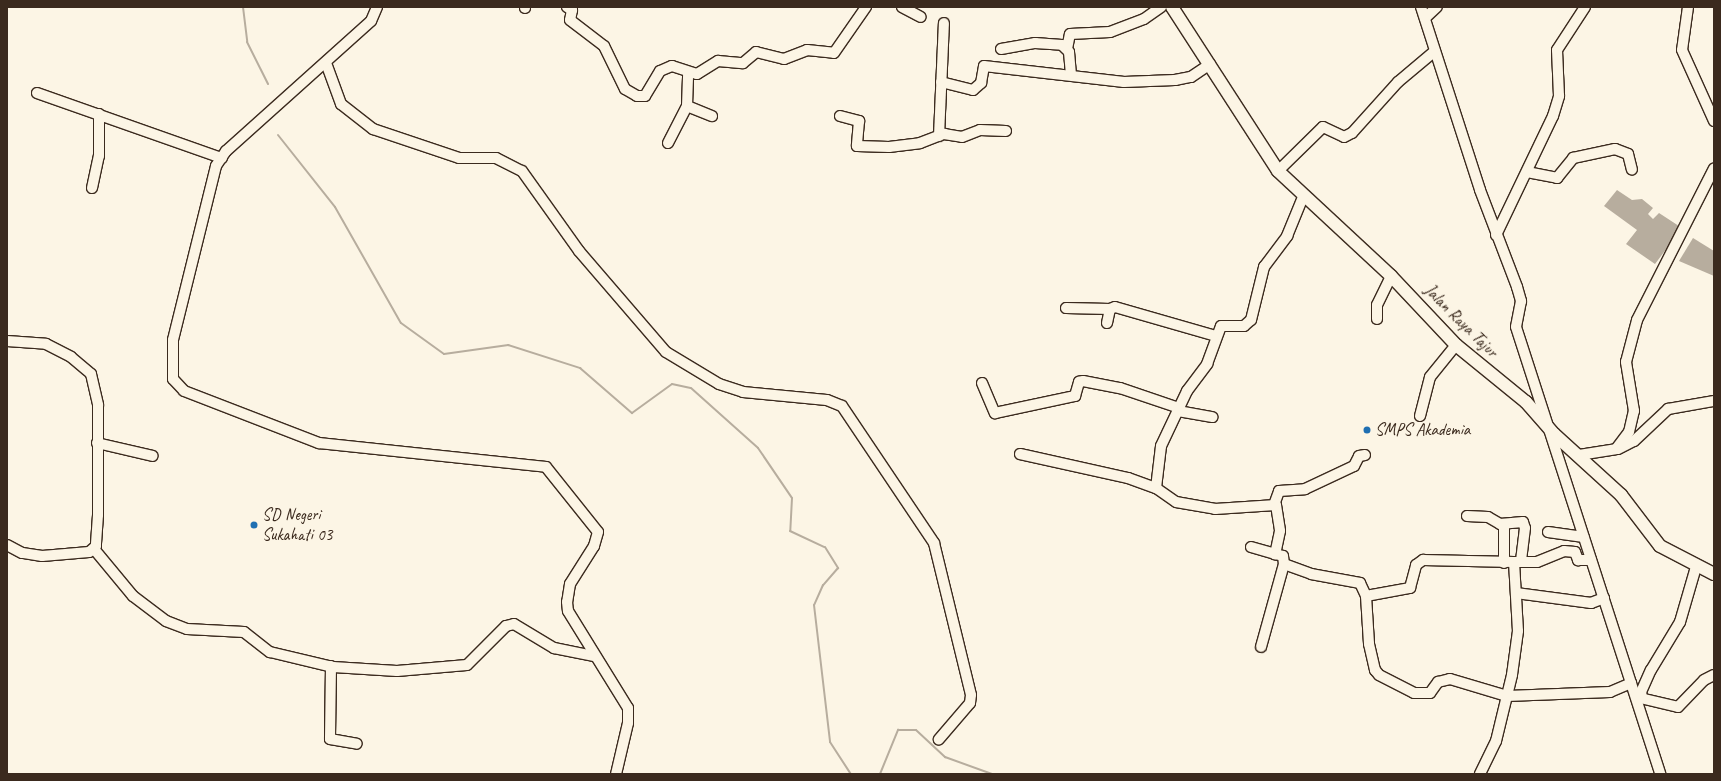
<!DOCTYPE html>
<style>
body{margin:0}
#map{position:relative;width:1721px;height:781px;overflow:hidden;background:#fcf5e5;font-family:Caveat,sans-serif}
div>[style]{position:absolute}
[style*='--x']{left:calc(var(--x)*1px);top:calc(var(--y)*1px);width:calc(var(--w)*1px);rotate:calc(var(--a)*1deg)}
.water>*{inset:0;background:#b7ad9e}
.stream>*{height:2px;margin:-1px;padding:0 1px;transform-origin:1px;border-radius:1px;background:#b7ad9e}
.roads{filter:drop-shadow(1px 0 #3b2a1e) drop-shadow(-1px 0 #3b2a1e) drop-shadow(0 1px #3b2a1e) drop-shadow(0 -1px #3b2a1e)}
.minor>*{height:10px;margin:-5px;padding:0 5px;transform-origin:5px;border-radius:5px;background:#fcf5e5}
.major>*{height:12px;margin:-6px;padding:0 6px;transform-origin:6px;border-radius:6px;background:#fcf5e5}
.dots>*{width:11px;height:11px;translate:-50% -50%;box-sizing:border-box;border:2px solid #fcf5e5;border-radius:50%}
span{translate:-50% -50%;white-space:nowrap;text-align:center;line-height:1.15;-webkit-text-stroke:3px #fcf5e5;paint-order:stroke}
.street-label{font-size:17px;color:#3b2a1e}
.poi-label{font-size:17px;color:#3b2a1e}
.left{translate:0 -50%;text-align:left}
.frame{position:absolute;inset:0;border:8px solid #3b2a1e;pointer-events:none}
</style>
<div id="map">
<div class="water">
<div style="clip-path:polygon(1617px 190px,1632px 200px,1642px 199px,1653px 208px,1648px 214px,1653px 219px,1659px 213px,1682px 228px,1655px 264px,1626px 244px,1637px 230px,1604px 206px)"></div>
<div style="clip-path:polygon(1693px 238px,1714px 251px,1714px 276px,1679px 261px)"></div>
</div>
<div class="stream">
<div style="--x:243;--y:7;--w:35;--a:83"></div>
<div style="--x:247;--y:42;--w:47;--a:63.4"></div>
<div style="--x:278;--y:135;--w:92;--a:51.6"></div>
<div style="--x:335;--y:207;--w:133;--a:60.4"></div>
<div style="--x:401;--y:323;--w:53;--a:35.8"></div>
<div style="--x:444;--y:354;--w:65;--a:-8"></div>
<div style="--x:508;--y:345;--w:76;--a:17.7"></div>
<div style="--x:580;--y:368;--w:69;--a:40.9"></div>
<div style="--x:632;--y:413;--w:49;--a:-35.9"></div>
<div style="--x:672;--y:384;--w:19;--a:12"></div>
<div style="--x:691;--y:388;--w:90;--a:41.8"></div>
<div style="--x:758;--y:448;--w:60;--a:55.8"></div>
<div style="--x:792;--y:498;--w:33;--a:93"></div>
<div style="--x:790;--y:531;--w:38;--a:25"></div>
<div style="--x:825;--y:547;--w:25;--a:58"></div>
<div style="--x:838;--y:568;--w:23;--a:131"></div>
<div style="--x:823;--y:585;--w:22;--a:114"></div>
<div style="--x:814;--y:605;--w:138;--a:83.3"></div>
<div style="--x:830;--y:742;--w:38;--a:57"></div>
<div style="--x:880;--y:774;--w:48;--a:-67.8"></div>
<div style="--x:898;--y:730;--w:18;--a:0"></div>
<div style="--x:916;--y:730;--w:40;--a:43"></div>
<div style="--x:945;--y:757;--w:50;--a:19.9"></div>
</div>
<div class="roads">
<div class="minor">
<div style="--x:377;--y:7;--w:15;--a:113"></div>
<div style="--x:371;--y:21;--w:195;--a:138.1"></div>
<div style="--x:226;--y:151;--w:18;--a:124"></div>
<div style="--x:216;--y:166;--w:179;--a:103.9"></div>
<div style="--x:173;--y:340;--w:39;--a:90"></div>
<div style="--x:173;--y:379;--w:16;--a:47"></div>
<div style="--x:184;--y:391;--w:145;--a:21.1"></div>
<div style="--x:319;--y:443;--w:228;--a:6"></div>
<div style="--x:546;--y:467;--w:83;--a:51.3"></div>
<div style="--x:598;--y:532;--w:15;--a:106"></div>
<div style="--x:594;--y:546;--w:45;--a:122.3"></div>
<div style="--x:570;--y:584;--w:18;--a:99"></div>
<div style="--x:567;--y:602;--w:9;--a:84"></div>
<div style="--x:568;--y:611;--w:114;--a:58.3"></div>
<div style="--x:628;--y:708;--w:15;--a:90"></div>
<div style="--x:628;--y:723;--w:52;--a:103.2"></div>
<div style="--x:525;--y:7;--w:1;--a:90"></div>
<div style="--x:567;--y:7;--w:6;--a:31"></div>
<div style="--x:572;--y:10;--w:10;--a:101"></div>
<div style="--x:570;--y:20;--w:43;--a:37.4"></div>
<div style="--x:604;--y:46;--w:48;--a:64"></div>
<div style="--x:625;--y:89;--w:14;--a:30"></div>
<div style="--x:637;--y:96;--w:8;--a:0"></div>
<div style="--x:645;--y:96;--w:29;--a:-59"></div>
<div style="--x:660;--y:71;--w:13;--a:-23"></div>
<div style="--x:672;--y:66;--w:26;--a:18"></div>
<div style="--x:697;--y:74;--w:25;--a:-32"></div>
<div style="--x:718;--y:61;--w:25;--a:5"></div>
<div style="--x:743;--y:63;--w:17;--a:-40"></div>
<div style="--x:756;--y:52;--w:29;--a:14"></div>
<div style="--x:784;--y:59;--w:25;--a:-21"></div>
<div style="--x:807;--y:50;--w:27;--a:6"></div>
<div style="--x:834;--y:53;--w:56;--a:-55.2"></div>
<div style="--x:902;--y:7;--w:21;--a:28"></div>
<div style="--x:1421;--y:7;--w:192;--a:72.1"></div>
<div style="--x:1480;--y:190;--w:104;--a:69.1"></div>
<div style="--x:1517;--y:287;--w:15;--a:74"></div>
<div style="--x:1521;--y:301;--w:26;--a:101"></div>
<div style="--x:1516;--y:327;--w:470;--a:72.1"></div>
<div style="--x:1688;--y:7;--w:43;--a:97.9"></div>
<div style="--x:1682;--y:50;--w:78;--a:65.7"></div>
<div style="--x:1425;--y:18;--w:16;--a:-43"></div>
<div style="--x:1001;--y:49;--w:35;--a:-10"></div>
<div style="--x:1035;--y:43;--w:27;--a:4"></div>
<div style="--x:1062;--y:45;--w:10;--a:45"></div>
<div style="--x:1069;--y:52;--w:22;--a:85"></div>
<div style="--x:1067;--y:49;--w:15;--a:-79"></div>
<div style="--x:1070;--y:34;--w:40;--a:-2.9"></div>
<div style="--x:1110;--y:32;--w:36;--a:-21"></div>
<div style="--x:1144;--y:19;--w:21;--a:-35"></div>
<div style="--x:326;--y:63;--w:44;--a:69.9"></div>
<div style="--x:341;--y:104;--w:41;--a:38"></div>
<div style="--x:373;--y:129;--w:91;--a:18.6"></div>
<div style="--x:459;--y:158;--w:37;--a:0"></div>
<div style="--x:496;--y:158;--w:29;--a:27"></div>
<div style="--x:522;--y:171;--w:98;--a:54.5"></div>
<div style="--x:579;--y:251;--w:133;--a:49.3"></div>
<div style="--x:666;--y:352;--w:62;--a:31.1"></div>
<div style="--x:719;--y:384;--w:25;--a:18"></div>
<div style="--x:743;--y:392;--w:84;--a:5.4"></div>
<div style="--x:827;--y:400;--w:16;--a:22"></div>
<div style="--x:842;--y:406;--w:165;--a:56.1"></div>
<div style="--x:934;--y:543;--w:156;--a:76.3"></div>
<div style="--x:971;--y:695;--w:8;--a:97"></div>
<div style="--x:970;--y:703;--w:48;--a:130.7"></div>
<div style="--x:941;--y:82;--w:33;--a:14"></div>
<div style="--x:973;--y:90;--w:11;--a:-41"></div>
<div style="--x:981;--y:83;--w:17;--a:-80"></div>
<div style="--x:984;--y:66;--w:141;--a:6.5"></div>
<div style="--x:1124;--y:82;--w:51;--a:-2.2"></div>
<div style="--x:1175;--y:80;--w:16;--a:-11"></div>
<div style="--x:1191;--y:77;--w:23;--a:-34"></div>
<div style="--x:37;--y:93;--w:196;--a:19.4"></div>
<div style="--x:687;--y:106;--w:27;--a:22"></div>
<div style="--x:840;--y:116;--w:20;--a:15"></div>
<div style="--x:859;--y:121;--w:25;--a:95"></div>
<div style="--x:857;--y:146;--w:32;--a:2"></div>
<div style="--x:889;--y:147;--w:31;--a:-7"></div>
<div style="--x:920;--y:143;--w:26;--a:-21"></div>
<div style="--x:944;--y:134;--w:18;--a:9"></div>
<div style="--x:962;--y:137;--w:19;--a:-21"></div>
<div style="--x:980;--y:130;--w:26;--a:2"></div>
<div style="--x:939;--y:136;--w:113;--a:-87.5"></div>
<div style="--x:668;--y:143;--w:42;--a:-62.8"></div>
<div style="--x:687;--y:106;--w:34;--a:-88"></div>
<div style="--x:1278;--y:171;--w:63;--a:-44.4"></div>
<div style="--x:1323;--y:127;--w:23;--a:25"></div>
<div style="--x:1344;--y:137;--w:9;--a:-27"></div>
<div style="--x:1352;--y:133;--w:69;--a:-48"></div>
<div style="--x:1398;--y:82;--w:48;--a:-40"></div>
<div style="--x:1527;--y:172;--w:31;--a:11"></div>
<div style="--x:1557;--y:178;--w:26;--a:-51"></div>
<div style="--x:1573;--y:158;--w:43;--a:-12.1"></div>
<div style="--x:1615;--y:149;--w:14;--a:21"></div>
<div style="--x:1628;--y:154;--w:16;--a:76"></div>
<div style="--x:92;--y:188;--w:33;--a:-78"></div>
<div style="--x:99;--y:156;--w:42;--a:-90"></div>
<div style="--x:1496;--y:235;--w:132;--a:-64.4"></div>
<div style="--x:1553;--y:116;--w:21;--a:-73"></div>
<div style="--x:1559;--y:96;--w:46;--a:-92.5"></div>
<div style="--x:1557;--y:50;--w:51;--a:-56.9"></div>
<div style="--x:1066;--y:308;--w:44;--a:1.3"></div>
<div style="--x:1377;--y:319;--w:14;--a:-90"></div>
<div style="--x:1377;--y:305;--w:32;--a:-64"></div>
<div style="--x:1107;--y:323;--w:14;--a:-78"></div>
<div style="--x:1110;--y:309;--w:5;--a:-22"></div>
<div style="--x:1115;--y:307;--w:105;--a:16"></div>
<div style="--x:7;--y:341;--w:39;--a:4"></div>
<div style="--x:46;--y:344;--w:28;--a:27"></div>
<div style="--x:71;--y:357;--w:26;--a:40"></div>
<div style="--x:91;--y:374;--w:32;--a:77"></div>
<div style="--x:98;--y:405;--w:110;--a:90"></div>
<div style="--x:98;--y:515;--w:31;--a:94"></div>
<div style="--x:96;--y:546;--w:9;--a:139"></div>
<div style="--x:89;--y:552;--w:47;--a:175.1"></div>
<div style="--x:42;--y:556;--w:20;--a:-171"></div>
<div style="--x:22;--y:553;--w:17;--a:-152"></div>
<div style="--x:982;--y:383;--w:33;--a:67"></div>
<div style="--x:995;--y:413;--w:82;--a:-12"></div>
<div style="--x:1075;--y:396;--w:15;--a:-74"></div>
<div style="--x:1079;--y:382;--w:4;--a:-14"></div>
<div style="--x:1083;--y:381;--w:38;--a:11"></div>
<div style="--x:1120;--y:388;--w:62;--a:18.7"></div>
<div style="--x:1178;--y:411;--w:35;--a:10"></div>
<div style="--x:1420;--y:416;--w:40;--a:-75.6"></div>
<div style="--x:1430;--y:377;--w:41;--a:-50.9"></div>
<div style="--x:97;--y:443;--w:57;--a:13.1"></div>
<div style="--x:1618;--y:449;--w:18;--a:-27"></div>
<div style="--x:1634;--y:441;--w:47;--a:-43.3"></div>
<div style="--x:1668;--y:409;--w:47;--a:-9.9"></div>
<div style="--x:1020;--y:454;--w:111;--a:12.5"></div>
<div style="--x:1128;--y:478;--w:30;--a:20"></div>
<div style="--x:1156;--y:488;--w:24;--a:35"></div>
<div style="--x:1176;--y:502;--w:40;--a:10"></div>
<div style="--x:1215;--y:509;--w:61;--a:-3.8"></div>
<div style="--x:1276;--y:505;--w:26;--a:81"></div>
<div style="--x:1280;--y:531;--w:24;--a:102"></div>
<div style="--x:1275;--y:554;--w:8;--a:14"></div>
<div style="--x:1283;--y:556;--w:8;--a:83"></div>
<div style="--x:1284;--y:564;--w:86;--a:105.5"></div>
<div style="--x:1579;--y:455;--w:37;--a:-9"></div>
<div style="--x:1616;--y:449;--w:21;--a:-53"></div>
<div style="--x:1629;--y:432;--w:22;--a:-77"></div>
<div style="--x:1634;--y:411;--w:50;--a:-99.3"></div>
<div style="--x:1626;--y:362;--w:43;--a:-75.3"></div>
<div style="--x:1637;--y:320;--w:170;--a:-63.1"></div>
<div style="--x:1156;--y:488;--w:42;--a:-83.2"></div>
<div style="--x:1161;--y:446;--w:61;--a:-64.7"></div>
<div style="--x:1187;--y:391;--w:34;--a:-53"></div>
<div style="--x:1207;--y:364;--w:40;--a:-69.8"></div>
<div style="--x:1221;--y:326;--w:23;--a:0"></div>
<div style="--x:1244;--y:326;--w:9;--a:-41"></div>
<div style="--x:1251;--y:320;--w:55;--a:-76.2"></div>
<div style="--x:1264;--y:267;--w:39;--a:-53"></div>
<div style="--x:1287;--y:236;--w:42;--a:-67.7"></div>
<div style="--x:1274;--y:505;--w:15;--a:-70"></div>
<div style="--x:1279;--y:491;--w:26;--a:-4"></div>
<div style="--x:1305;--y:489;--w:54;--a:-25.1"></div>
<div style="--x:1354;--y:466;--w:11;--a:-63"></div>
<div style="--x:1359;--y:456;--w:6;--a:-9"></div>
<div style="--x:1467;--y:516;--w:21;--a:3"></div>
<div style="--x:1488;--y:517;--w:14;--a:30"></div>
<div style="--x:1500;--y:524;--w:23;--a:-5"></div>
<div style="--x:1523;--y:522;--w:6;--a:72"></div>
<div style="--x:1525;--y:528;--w:34;--a:97"></div>
<div style="--x:1521;--y:562;--w:7;--a:180"></div>
<div style="--x:1514;--y:562;--w:69;--a:86.7"></div>
<div style="--x:1518;--y:631;--w:44;--a:97.8"></div>
<div style="--x:1512;--y:675;--w:68;--a:103.6"></div>
<div style="--x:1496;--y:741;--w:37;--a:116"></div>
<div style="--x:1504;--y:524;--w:39;--a:90"></div>
<div style="--x:1548;--y:532;--w:36;--a:8"></div>
<div style="--x:1251;--y:547;--w:25;--a:16"></div>
<div style="--x:94;--y:549;--w:61;--a:50.3"></div>
<div style="--x:133;--y:596;--w:41;--a:37.1"></div>
<div style="--x:166;--y:621;--w:22;--a:21"></div>
<div style="--x:187;--y:629;--w:57;--a:3"></div>
<div style="--x:244;--y:632;--w:33;--a:38"></div>
<div style="--x:270;--y:652;--w:65;--a:13.4"></div>
<div style="--x:333;--y:667;--w:64;--a:3.6"></div>
<div style="--x:397;--y:671;--w:70;--a:-4.9"></div>
<div style="--x:467;--y:665;--w:55;--a:-45"></div>
<div style="--x:506;--y:626;--w:8;--a:-14"></div>
<div style="--x:514;--y:624;--w:47;--a:31"></div>
<div style="--x:554;--y:648;--w:41;--a:11.3"></div>
<div style="--x:1521;--y:562;--w:16;--a:0"></div>
<div style="--x:1537;--y:562;--w:29;--a:-22"></div>
<div style="--x:1564;--y:551;--w:11;--a:5"></div>
<div style="--x:1575;--y:552;--w:9;--a:69"></div>
<div style="--x:1578;--y:560;--w:13;--a:0"></div>
<div style="--x:1284;--y:564;--w:29;--a:20"></div>
<div style="--x:1311;--y:574;--w:50;--a:10.4"></div>
<div style="--x:1360;--y:583;--w:14;--a:65"></div>
<div style="--x:1366;--y:596;--w:45;--a:-10.3"></div>
<div style="--x:1410;--y:588;--w:24;--a:-75"></div>
<div style="--x:1416;--y:565;--w:9;--a:-36"></div>
<div style="--x:1423;--y:560;--w:91;--a:1.3"></div>
<div style="--x:1516;--y:593;--w:76;--a:7.6"></div>
<div style="--x:1591;--y:603;--w:14;--a:-21"></div>
<div style="--x:1366;--y:596;--w:48;--a:86.4"></div>
<div style="--x:1369;--y:644;--w:27;--a:77"></div>
<div style="--x:1375;--y:670;--w:6;--a:51"></div>
<div style="--x:1379;--y:675;--w:39;--a:27"></div>
<div style="--x:1414;--y:693;--w:16;--a:0"></div>
<div style="--x:1430;--y:693;--w:14;--a:-54"></div>
<div style="--x:1438;--y:682;--w:12;--a:-14"></div>
<div style="--x:1450;--y:679;--w:59;--a:16.6"></div>
<div style="--x:1507;--y:696;--w:103;--a:-2.2"></div>
<div style="--x:1610;--y:692;--w:23;--a:-23"></div>
<div style="--x:331;--y:666;--w:73;--a:90.8"></div>
<div style="--x:330;--y:739;--w:27;--a:10"></div>
<div style="--x:1636;--y:697;--w:43;--a:13.4"></div>
<div style="--x:1678;--y:707;--w:37;--a:-46"></div>
<div style="--x:1704;--y:680;--w:11;--a:-27"></div>
<div style="--x:1642;--y:698;--w:6;--a:-99"></div>
<div style="--x:1641;--y:692;--w:24;--a:-66"></div>
<div style="--x:1651;--y:670;--w:56;--a:-58.9"></div>
<div style="--x:1680;--y:622;--w:57;--a:-73.8"></div>
</div>
<div class="major">
<div style="--x:1172;--y:7;--w:195;--a:57.1"></div>
<div style="--x:1278;--y:171;--w:154;--a:42.9"></div>
<div style="--x:1391;--y:276;--w:95;--a:46.7"></div>
<div style="--x:1456;--y:345;--w:90;--a:39.2"></div>
<div style="--x:1526;--y:402;--w:43;--a:48.8"></div>
<div style="--x:1554;--y:434;--w:91;--a:42.3"></div>
<div style="--x:1621;--y:495;--w:64;--a:52.6"></div>
<div style="--x:1660;--y:546;--w:61;--a:27.4"></div>
</div>
</div>
<div class="dots">
<div style="left:1367px;top:430px;background:#1f6fb2"></div>
<div style="left:254px;top:525px;background:#1f6fb2"></div>
</div>
<div class="street-label">
<span style="left:1461px;top:321px;rotate:45deg">Jalan Raya Tajur</span>
</div>
<div class="poi-label">
<span class="left" style="left:1375px;top:430px">SMPS Akademia</span>
<span class="left" style="left:262px;top:525px">SD Negeri<br>Sukahati 03</span>
</div>
<div class="frame"></div>
</div>
